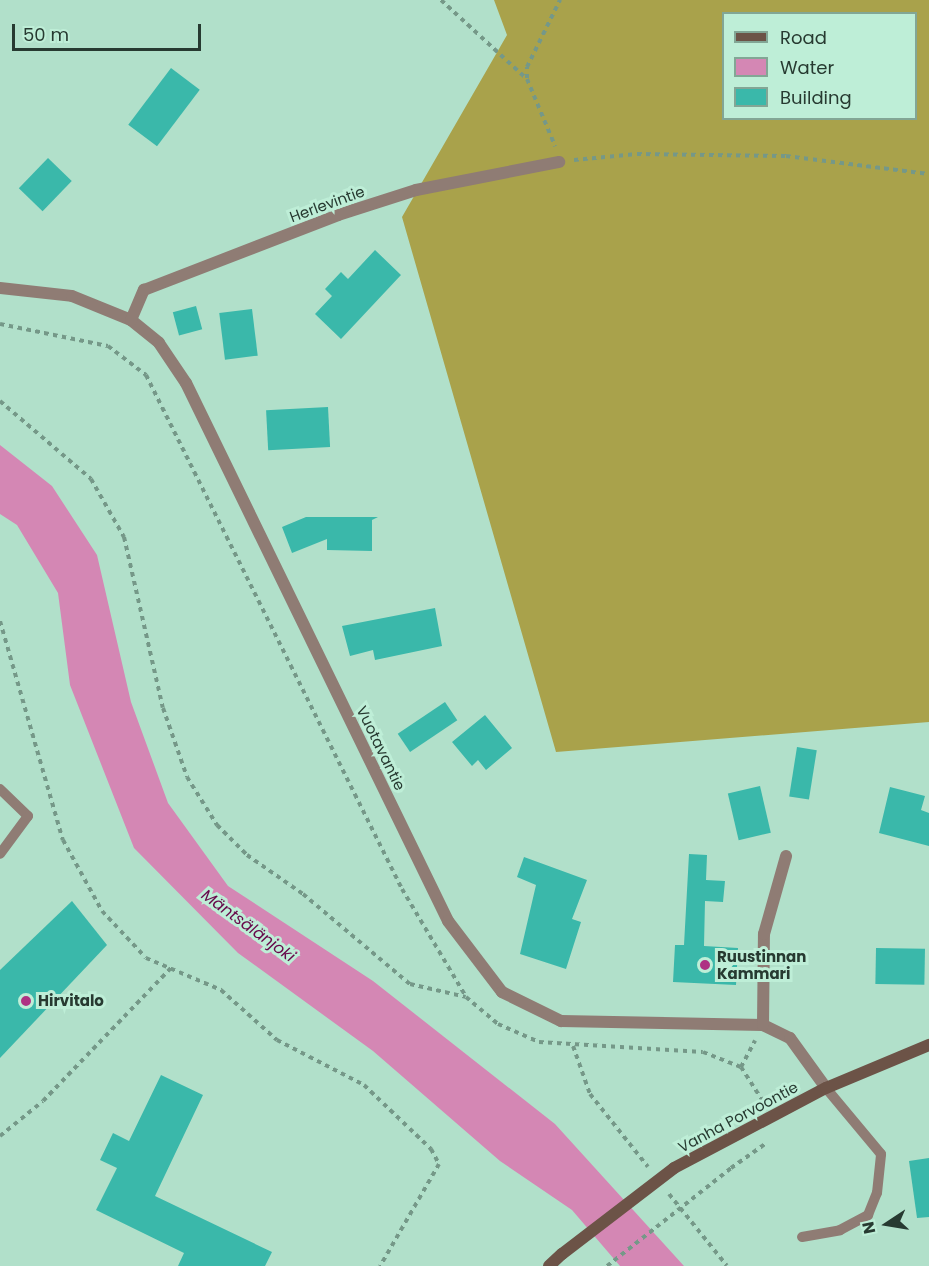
<!DOCTYPE html>
<meta charset="utf-8">
<style>
body{margin:0}
#map{position:relative;width:929px;height:1266px;overflow:hidden;background:#b1e0ca;font-family:Poppins,sans-serif}
div>[style]{position:absolute}
[style*='--x']{left:calc(var(--x)*1px);top:calc(var(--y)*1px);width:calc(var(--w)*1px);rotate:calc(var(--a)*1deg)}
.forest>*{inset:0;background:#a9a24b}
.water>*{inset:0;background:#d487b4}
.building>*{inset:0;background:#3ab8aa;transform-origin:0 0}
.path>*{height:4px;margin-top:-2px;transform-origin:0;background:repeating-linear-gradient(90deg,#759888 0 4.5px,transparent 0 9px)}
.lane>*{height:10px;margin:-5px;padding:0 5px;transform-origin:5px;border-radius:5px;background:#8f7c74}
.street>*{height:12px;margin:-6px;padding:0 6px;transform-origin:6px;border-radius:6px;background:#8f7c74}
.secondary>*{height:12px;margin:-6px;padding:0 6px;transform-origin:6px;border-radius:6px;background:#6c5347}
.path-bridge>*{height:4px;margin-top:-2px;transform-origin:0;background:repeating-linear-gradient(90deg,#759888 0 4.5px,transparent 0 9px)}
.secondary-bridge>*{height:12px;margin:-6px;padding:0 6px;transform-origin:6px;border-radius:6px;background:#6c5347}
.dots>*{width:16px;height:16px;translate:-50% -50%;box-sizing:border-box;border:3px solid #beeed7;border-radius:50%}
span{translate:-50% -50%;white-space:nowrap;text-align:center;line-height:1.15;-webkit-text-stroke:6px #beeed7;paint-order:stroke}
.street-label{font-size:15px;color:#273a31}
.poi-label{font-size:15px;color:#273a31;font-weight:700}
.left{translate:0 -50%;text-align:left}
.water-label{font-size:16px;color:#67084a;font-style:italic}
.legend{position:absolute;left:722px;top:12px;width:195px;height:108px;box-sizing:border-box;background:#beeed7;border:2px solid #82a695;margin:0;padding:8px 10px;list-style:none;font-size:18px;color:#273a31}
.legend li{display:flex;align-items:center;gap:12px;height:30px}
.legend b{width:30px;border:2px solid #82a695}
.north{position:absolute;left:857px;top:1194px;width:60px;height:60px;-webkit-text-stroke:4px #beeed7;paint-order:stroke;rotate:258deg;font-size:16px;font-weight:700;line-height:24px;text-align:center;color:#273a31}
.north::after{content:'';display:block;margin:auto;width:21px;height:27px;background:#273a31;clip-path:polygon(50% 0,100% 100%,50% 72%,0 100%)}
.scale{position:absolute;left:12px;top:24px;width:189px;height:27px;box-sizing:border-box;border:3px solid #273a31;border-top:0;padding-left:8px;font-size:18px;line-height:21px;white-space:nowrap;color:#273a31;-webkit-text-stroke:4px #beeed7;paint-order:stroke}
</style>
<div id="map">
<div class="forest">
<div style="clip-path:polygon(evenodd,494px 0,929px 0,929px 722px,556px 752px,402px 217px,507px 35px,494px 0,724px 14px,916px 14px,916px 118px,724px 118px,724px 14px)"></div>
</div>
<div class="water">
<div style="clip-path:polygon(0 445px,52px 486px,97px 555px,131px 702px,168px 803px,228px 886px,373px 981px,555px 1124px,684px 1266px,620px 1266px,572px 1210px,500px 1161px,373px 1051px,238px 953px,134px 848px,70px 685px,58px 593px,17px 525px,0 514px)"></div>
</div>
<div class="building">
<div style="left:171px;top:68px;width:36px;height:71px;rotate:37deg"></div>
<div style="left:48px;top:158px;width:33px;height:42px;rotate:44deg"></div>
<div style="clip-path:polygon(375px 250px,401px 275px,341px 339px,315px 314px,332px 296px,325px 289px,341px 272px,348px 279px)"></div>
<div style="left:196px;top:306px;width:24px;height:24px;rotate:75deg"></div>
<div style="left:252px;top:309px;width:47px;height:33px;rotate:83deg"></div>
<div style="left:328px;top:407px;width:40px;height:62px;rotate:87deg"></div>
<div style="clip-path:polygon(306px 517px,378px 517px,372px 520px,372px 551px,327px 550px,327px 539px,292px 553px,282px 527px)"></div>
<div style="clip-path:polygon(435px 608px,442px 646px,375px 660px,373px 650px,350px 656px,342px 626px)"></div>
<div style="left:445px;top:702px;width:22px;height:57px;rotate:56deg"></div>
<div style="clip-path:polygon(485px 715px,512px 748px,486px 770px,478px 760px,472px 766px,452px 742px)"></div>
<div style="left:797px;top:747px;width:20px;height:50px;rotate:9deg"></div>
<div style="left:760px;top:786px;width:48px;height:33px;rotate:77deg"></div>
<div style="clip-path:polygon(890px 787px,925px 796px,921px 810px,929px 813px,929px 846px,879px 833px)"></div>
<div style="clip-path:polygon(689px 854px,707px 855px,706px 880px,725px 881px,723px 902px,705px 901px,704px 946px,738px 948px,736px 985px,673px 982px,675px 945px,684px 945px)"></div>
<div style="clip-path:polygon(524px 857px,587px 880px,572px 919px,581px 922px,566px 969px,520px 954px,536px 885px,517px 877px)"></div>
<div style="clip-path:polygon(72px 901px,107px 945px,0 1058px,0 970px)"></div>
<div style="left:876px;top:948px;width:49px;height:36px;rotate:1deg"></div>
<div style="clip-path:polygon(161px 1075px,203px 1095px,155px 1196px,272px 1252px,265px 1266px,178px 1266px,184px 1253px,96px 1210px,117px 1168px,100px 1160px,113px 1133px,129px 1141px)"></div>
<div style="clip-path:polygon(929px 1158px,929px 1217px,917px 1218px,909px 1161px)"></div>
</div>
<div class="path">
<div style="--x:441;--y:0;--w:117;--a:42.6"></div>
<div style="--x:527;--y:79;--w:73;--a:67.3"></div>
<div style="--x:527;--y:78;--w:11;--a:-90"></div>
<div style="--x:527;--y:67;--w:75;--a:-63.8"></div>
<div style="--x:574;--y:160;--w:63;--a:-5.4"></div>
<div style="--x:637;--y:154;--w:149;--a:0.8"></div>
<div style="--x:786;--y:156;--w:144;--a:7.2"></div>
<div style="--x:0;--y:324;--w:110;--a:11.5"></div>
<div style="--x:108;--y:346;--w:48;--a:37.3"></div>
<div style="--x:146;--y:375;--w:574;--a:63.52"></div>
<div style="--x:402;--y:889;--w:126;--a:59.3"></div>
<div style="--x:466;--y:997;--w:42;--a:40.2"></div>
<div style="--x:498;--y:1024;--w:45;--a:23.7"></div>
<div style="--x:539;--y:1042;--w:164;--a:3.5"></div>
<div style="--x:703;--y:1052;--w:41;--a:21.5"></div>
<div style="--x:741;--y:1067;--w:43;--a:57.4"></div>
<div style="--x:0;--y:401;--w:120;--a:40.6"></div>
<div style="--x:91;--y:479;--w:67;--a:60.4"></div>
<div style="--x:124;--y:537;--w:175;--a:77.2"></div>
<div style="--x:163;--y:708;--w:73;--a:70.8"></div>
<div style="--x:187;--y:777;--w:57;--a:58"></div>
<div style="--x:217;--y:825;--w:42;--a:45"></div>
<div style="--x:247;--y:855;--w:68;--a:34.9"></div>
<div style="--x:303;--y:894;--w:140;--a:40.1"></div>
<div style="--x:410;--y:984;--w:57;--a:13.1"></div>
<div style="--x:0;--y:621;--w:228;--a:74"></div>
<div style="--x:63;--y:840;--w:81;--a:61.2"></div>
<div style="--x:102;--y:911;--w:64;--a:46.9"></div>
<div style="--x:146;--y:958;--w:82;--a:23.1"></div>
<div style="--x:221;--y:990;--w:75;--a:41.8"></div>
<div style="--x:277;--y:1040;--w:98;--a:27.3"></div>
<div style="--x:364;--y:1085;--w:93;--a:43.7"></div>
<div style="--x:431;--y:1149;--w:17;--a:62"></div>
<div style="--x:439;--y:1164;--w:118;--a:120"></div>
<div style="--x:573;--y:1046;--w:51;--a:70.5"></div>
<div style="--x:590;--y:1094;--w:93;--a:51.5"></div>
<div style="--x:741;--y:1067;--w:30;--a:-62"></div>
<div style="--x:0;--y:1136;--w:55;--a:-39.1"></div>
<div style="--x:43;--y:1101;--w:185;--a:-46.1"></div>
<div style="--x:731;--y:1168;--w:42;--a:-35.2"></div>
<div style="--x:669;--y:1194;--w:92;--a:51.1"></div>
</div>
<div class="lane">
<div style="--x:0;--y:789;--w:39;--a:44"></div>
<div style="--x:28;--y:816;--w:47;--a:126.4"></div>
<div style="--x:802;--y:1237;--w:39;--a:-10"></div>
<div style="--x:840;--y:1230;--w:32;--a:-28"></div>
<div style="--x:868;--y:1215;--w:24;--a:-68"></div>
<div style="--x:877;--y:1193;--w:39;--a:-84"></div>
<div style="--x:881;--y:1154;--w:86;--a:-129.8"></div>
</div>
<div class="street">
<div style="--x:0;--y:288;--w:72;--a:6.3"></div>
<div style="--x:72;--y:296;--w:64;--a:22.1"></div>
<div style="--x:131;--y:320;--w:36;--a:39"></div>
<div style="--x:159;--y:343;--w:48;--a:56"></div>
<div style="--x:186;--y:383;--w:598;--a:64.03"></div>
<div style="--x:448;--y:921;--w:89;--a:52.7"></div>
<div style="--x:502;--y:992;--w:66;--a:26.2"></div>
<div style="--x:561;--y:1021;--w:202;--a:1.1"></div>
<div style="--x:763;--y:1025;--w:30;--a:26"></div>
<div style="--x:790;--y:1038;--w:62;--a:54.2"></div>
<div style="--x:131;--y:320;--w:33;--a:-67"></div>
<div style="--x:144;--y:290;--w:208;--a:-21.1"></div>
<div style="--x:338;--y:215;--w:82;--a:-17.8"></div>
<div style="--x:416;--y:190;--w:146;--a:-11.1"></div>
<div style="--x:763;--y:1025;--w:91;--a:-89.4"></div>
<div style="--x:764;--y:934;--w:81;--a:-74.2"></div>
</div>
<div class="secondary">
<div style="--x:674;--y:1168;--w:172;--a:-27.8"></div>
<div style="--x:826;--y:1088;--w:112;--a:-22.7"></div>
<div style="--x:549;--y:1266;--w:18;--a:-43"></div>
</div>
<div class="path-bridge">
<div style="--x:607;--y:1266;--w:158;--a:-38.3"></div>
</div>
<div class="secondary-bridge">
<div style="--x:562;--y:1254;--w:141;--a:-37.5"></div>
</div>
<div class="dots">
<div style="left:705px;top:965px;background:#ae3283"></div>
<div style="left:26px;top:1001px;background:#ae3283"></div>
</div>
<div class="street-label">
<span style="left:327px;top:204px;rotate:-20deg">Herlevintie</span>
<span style="left:381px;top:748px;rotate:64deg">Vuotavantie</span>
<span style="left:738px;top:1117px;rotate:-28deg">Vanha Porvoontie</span>
</div>
<div class="poi-label">
<span class="left" style="left:717px;top:965px">Ruustinnan<br>Kammari</span>
<span class="left" style="left:38px;top:1001px">Hirvitalo</span>
</div>
<div class="water-label">
<span style="left:248px;top:926px;rotate:36deg">Mäntsälänjoki</span>
</div>
<ul class="legend">
<li><b style="height:8px;background:#6c5347"></b>Road</li>
<li><b style="height:16px;background:#d487b4"></b>Water</li>
<li><b style="height:16px;background:#3ab8aa"></b>Building</li>
</ul>
<div class="north">N</div>
<div class="scale">50 m</div>
</div>
